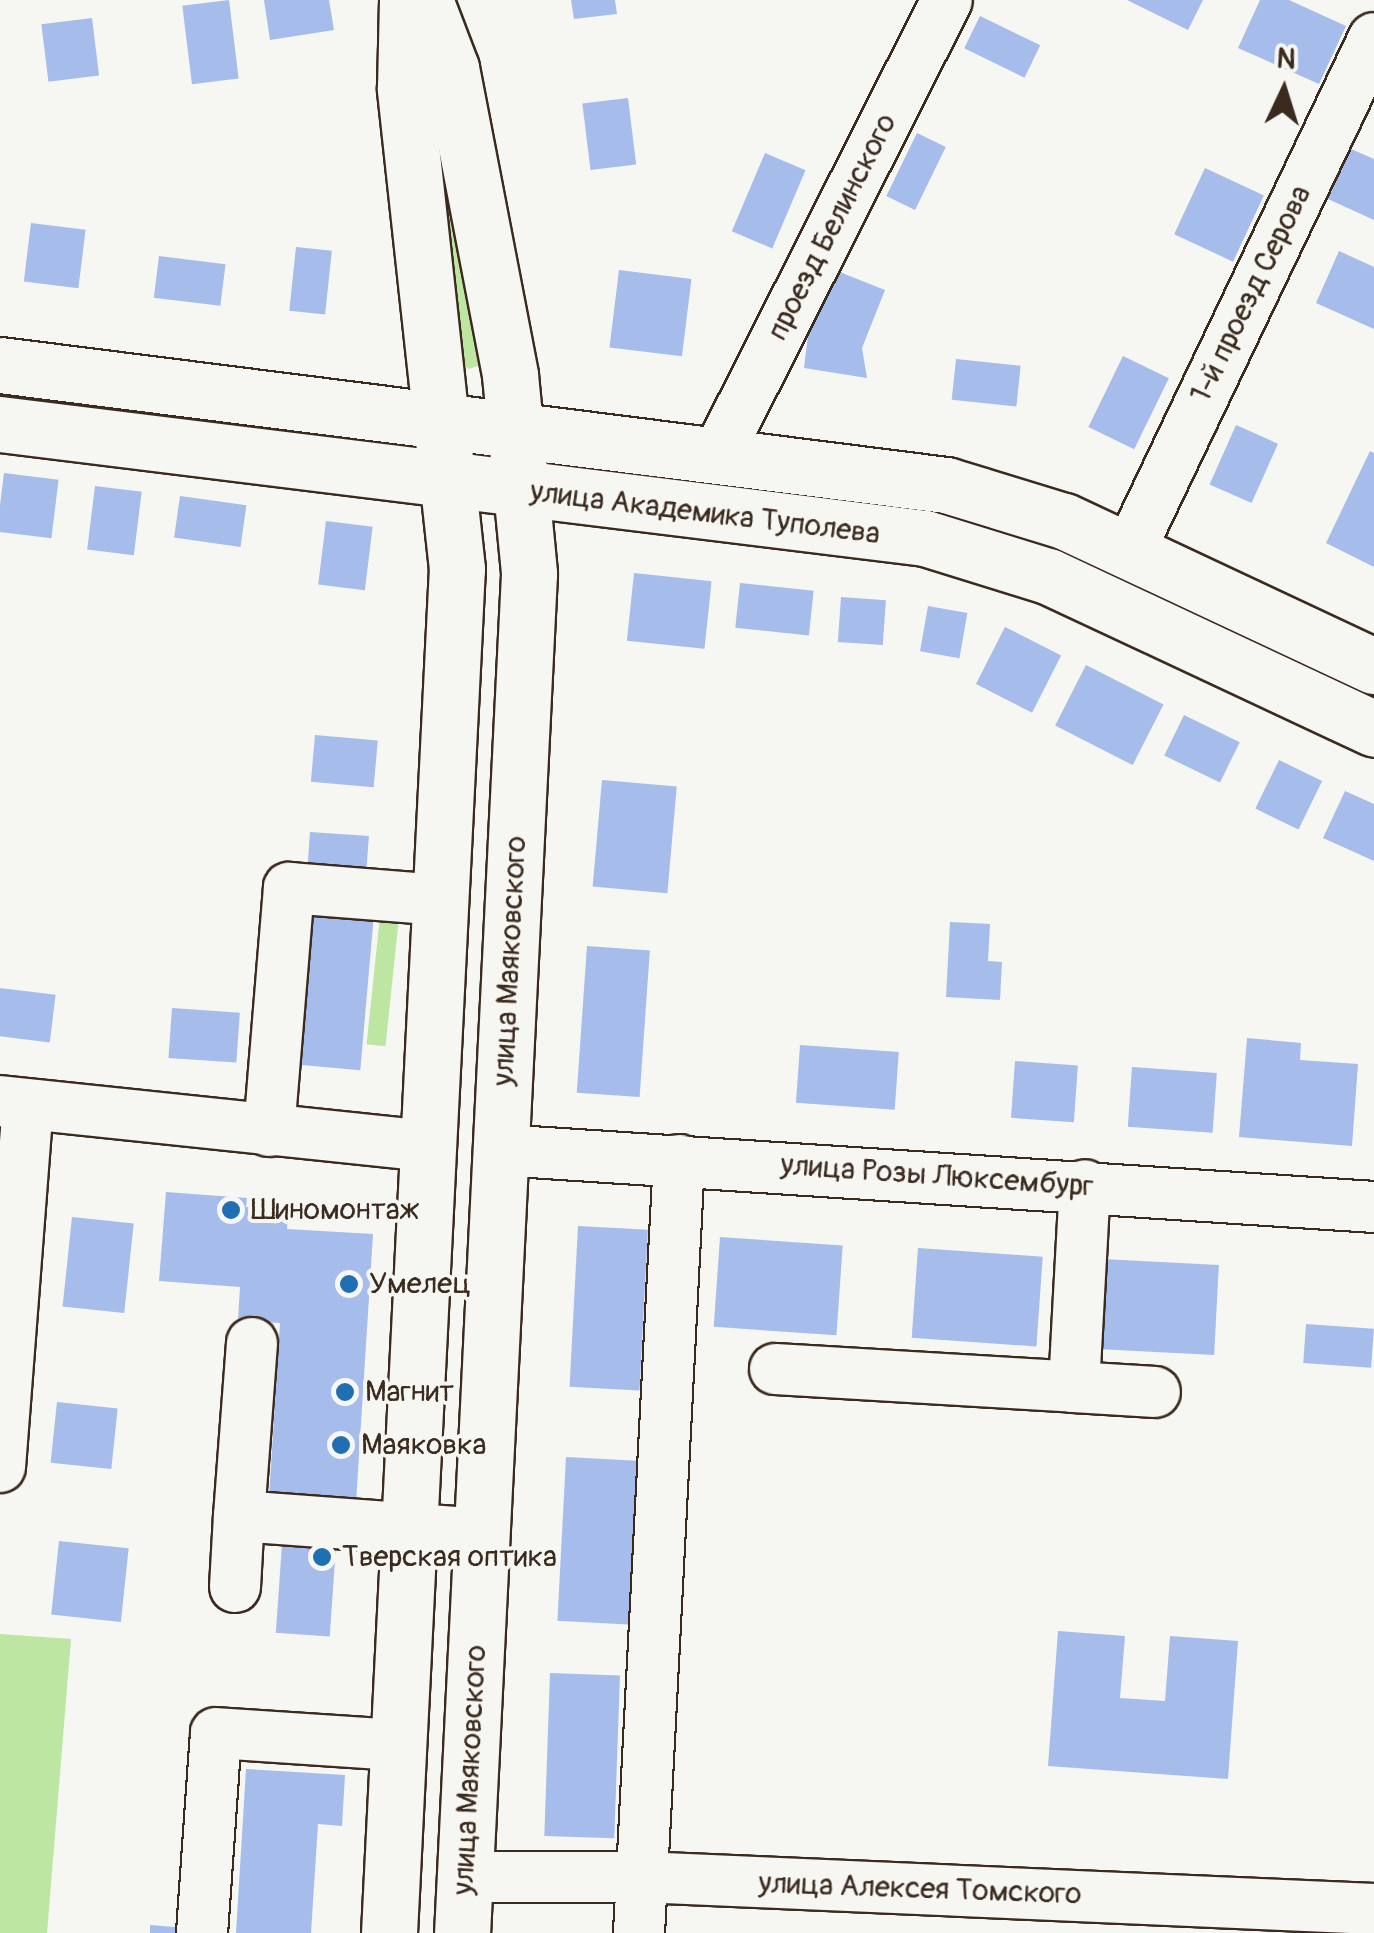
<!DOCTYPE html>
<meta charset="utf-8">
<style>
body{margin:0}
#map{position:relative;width:1374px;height:1933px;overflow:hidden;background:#f6f6f2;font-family:Pangolin,sans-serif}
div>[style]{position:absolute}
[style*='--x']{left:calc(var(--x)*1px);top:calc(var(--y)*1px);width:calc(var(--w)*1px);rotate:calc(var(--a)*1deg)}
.green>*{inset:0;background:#bce6a2;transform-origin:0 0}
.building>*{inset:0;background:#a6bcea;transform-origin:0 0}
.roads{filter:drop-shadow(2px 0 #3b2a1e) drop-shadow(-2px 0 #3b2a1e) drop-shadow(0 2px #3b2a1e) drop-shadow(0 -2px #3b2a1e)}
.minor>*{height:50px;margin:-25px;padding:0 25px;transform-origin:25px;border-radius:25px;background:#f6f6f2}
.major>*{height:55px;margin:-27.5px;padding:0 27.5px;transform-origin:27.5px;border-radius:27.5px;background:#f6f6f2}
.dots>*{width:28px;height:28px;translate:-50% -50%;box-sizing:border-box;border:5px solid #f6f6f2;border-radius:50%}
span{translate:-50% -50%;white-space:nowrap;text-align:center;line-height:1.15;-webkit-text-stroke:8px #f6f6f2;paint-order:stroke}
.street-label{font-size:30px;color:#3b2a1e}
.poi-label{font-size:30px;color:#3b2a1e}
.left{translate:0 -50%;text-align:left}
.north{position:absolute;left:1234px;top:40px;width:100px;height:100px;-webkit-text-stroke:8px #f6f6f2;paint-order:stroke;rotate:4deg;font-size:28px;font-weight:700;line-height:40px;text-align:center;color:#3b2a1e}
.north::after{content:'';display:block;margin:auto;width:35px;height:45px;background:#3b2a1e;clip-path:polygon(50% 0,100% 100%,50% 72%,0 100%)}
</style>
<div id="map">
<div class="green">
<div style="clip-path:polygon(430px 95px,486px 363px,469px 369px,457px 358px)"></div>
<div style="left:381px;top:907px;width:19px;height:138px;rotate:6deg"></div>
<div style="clip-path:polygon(0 1634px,71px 1639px,47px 1933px,0 1933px)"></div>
</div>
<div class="building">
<div style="left:229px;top:0;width:79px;height:47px;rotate:83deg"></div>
<div style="clip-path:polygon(264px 0,329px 0,334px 30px,270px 40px)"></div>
<div style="clip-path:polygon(571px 0,615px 0,617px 14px,574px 19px)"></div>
<div style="clip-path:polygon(1127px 0,1203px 0,1188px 30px)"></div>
<div style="clip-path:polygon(1260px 0,1289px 0,1346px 26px,1319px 84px,1238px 48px)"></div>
<div style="left:980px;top:16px;width:67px;height:36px;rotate:26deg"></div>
<div style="left:92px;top:18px;width:58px;height:51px;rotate:83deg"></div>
<div style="left:628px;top:98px;width:67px;height:46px;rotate:83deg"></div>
<div style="left:917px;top:133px;width:32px;height:70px;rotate:26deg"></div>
<div style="clip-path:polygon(1351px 149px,1374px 159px,1374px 220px,1328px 199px)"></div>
<div style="left:765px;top:153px;width:44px;height:85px;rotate:23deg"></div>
<div style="left:1205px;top:168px;width:65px;height:73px;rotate:25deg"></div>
<div style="left:31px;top:223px;width:55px;height:59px;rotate:7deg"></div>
<div style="left:296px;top:247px;width:36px;height:64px;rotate:6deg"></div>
<div style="clip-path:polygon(1339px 251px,1374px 267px,1374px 329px,1316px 303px)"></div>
<div style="left:159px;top:256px;width:67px;height:42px;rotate:7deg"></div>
<div style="left:619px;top:270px;width:73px;height:78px;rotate:7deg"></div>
<div style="clip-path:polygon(837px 271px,885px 290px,862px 348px,867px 378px,804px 368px,808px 335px)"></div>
<div style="left:1123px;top:356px;width:51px;height:79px;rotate:26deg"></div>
<div style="left:956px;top:359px;width:65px;height:41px;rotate:6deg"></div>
<div style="left:1236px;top:425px;width:46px;height:65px;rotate:24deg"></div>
<div style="clip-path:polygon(1370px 451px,1374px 453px,1374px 567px,1326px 543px)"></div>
<div style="left:4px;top:473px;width:55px;height:59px;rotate:7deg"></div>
<div style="left:95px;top:486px;width:47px;height:64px;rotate:7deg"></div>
<div style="left:180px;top:496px;width:67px;height:42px;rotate:8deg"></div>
<div style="left:326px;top:521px;width:47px;height:64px;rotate:7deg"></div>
<div style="left:634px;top:573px;width:78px;height:68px;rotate:6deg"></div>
<div style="left:740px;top:583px;width:74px;height:45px;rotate:6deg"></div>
<div style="left:841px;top:597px;width:45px;height:45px;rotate:4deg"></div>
<div style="left:928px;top:606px;width:40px;height:46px;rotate:10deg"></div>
<div style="left:1005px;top:627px;width:63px;height:64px;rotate:27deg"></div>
<div style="left:1086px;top:665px;width:87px;height:68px;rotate:27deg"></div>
<div style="left:1184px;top:715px;width:62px;height:45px;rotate:26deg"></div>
<div style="left:315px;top:735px;width:63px;height:47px;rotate:5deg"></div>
<div style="left:1279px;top:760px;width:48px;height:54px;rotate:26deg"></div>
<div style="left:602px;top:780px;width:75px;height:107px;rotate:5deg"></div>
<div style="clip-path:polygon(1345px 791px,1374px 804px,1374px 861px,1323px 838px)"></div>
<div style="left:310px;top:832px;width:59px;height:39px;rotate:4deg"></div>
<div style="left:308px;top:899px;width:67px;height:166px;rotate:5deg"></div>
<div style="clip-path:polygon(950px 922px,990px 924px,988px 961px,1002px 962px,1000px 1000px,946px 997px)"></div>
<div style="left:587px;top:946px;width:63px;height:147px;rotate:4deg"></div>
<div style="left:0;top:988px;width:56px;height:48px;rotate:7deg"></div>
<div style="left:172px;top:1008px;width:68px;height:50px;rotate:4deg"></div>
<div style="clip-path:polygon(1247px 1038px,1301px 1043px,1300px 1060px,1358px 1064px,1352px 1146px,1239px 1137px)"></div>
<div style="left:800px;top:1045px;width:99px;height:58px;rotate:4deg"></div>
<div style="left:1015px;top:1061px;width:63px;height:57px;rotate:4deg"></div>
<div style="left:1132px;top:1067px;width:85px;height:60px;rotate:4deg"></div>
<div style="clip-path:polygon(166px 1192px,247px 1198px,246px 1207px,288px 1210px,287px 1229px,373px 1234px,356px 1503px,269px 1498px,280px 1323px,238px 1320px,240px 1287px,159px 1281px)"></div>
<div style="left:72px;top:1217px;width:62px;height:90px;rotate:6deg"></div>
<div style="left:578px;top:1226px;width:70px;height:161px;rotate:3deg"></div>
<div style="left:720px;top:1237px;width:123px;height:90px;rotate:4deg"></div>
<div style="left:918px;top:1248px;width:125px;height:90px;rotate:4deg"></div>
<div style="left:1102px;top:1259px;width:117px;height:90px;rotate:3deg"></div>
<div style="left:1306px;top:1324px;width:68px;height:39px;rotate:4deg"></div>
<div style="left:57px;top:1402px;width:61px;height:61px;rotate:6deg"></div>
<div style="left:566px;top:1457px;width:71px;height:164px;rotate:3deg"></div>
<div style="left:283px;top:1530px;width:54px;height:103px;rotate:4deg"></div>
<div style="left:59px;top:1541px;width:70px;height:74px;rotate:6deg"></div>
<div style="clip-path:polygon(1058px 1631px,1125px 1636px,1120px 1698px,1165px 1701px,1170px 1636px,1238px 1641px,1228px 1779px,1048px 1766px)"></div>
<div style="left:550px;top:1673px;width:70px;height:163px;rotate:2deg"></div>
<div style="clip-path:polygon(246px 1769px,345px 1775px,342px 1826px,318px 1824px,311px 1933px,236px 1933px)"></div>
<div style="clip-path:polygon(150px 1925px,186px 1928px,185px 1933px,150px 1933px)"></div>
</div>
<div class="roads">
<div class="minor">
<div style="--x:718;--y:454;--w:508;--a:-63.23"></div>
<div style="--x:1130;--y:550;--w:567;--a:-64.52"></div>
<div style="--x:0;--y:1101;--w:430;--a:6"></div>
<div style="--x:269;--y:1131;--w:244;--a:-85.3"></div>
<div style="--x:289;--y:888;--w:151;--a:4.5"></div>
<div style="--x:500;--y:1150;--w:876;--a:3.73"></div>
<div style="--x:252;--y:1343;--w:173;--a:94.3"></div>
<div style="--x:239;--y:1516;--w:244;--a:4.2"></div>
<div style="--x:775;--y:1369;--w:300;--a:3.4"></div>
<div style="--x:1074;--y:1387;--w:202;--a:-86.9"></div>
<div style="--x:1074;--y:1387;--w:81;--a:3.5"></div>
<div style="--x:0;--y:1467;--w:363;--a:-85.6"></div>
<div style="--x:235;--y:1587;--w:71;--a:-86.8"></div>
<div style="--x:465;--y:1877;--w:176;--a:0"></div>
<div style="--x:641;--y:1877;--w:734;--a:2.5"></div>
<div style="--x:202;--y:1933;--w:200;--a:-86"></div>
<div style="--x:216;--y:1733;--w:182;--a:3.8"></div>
<div style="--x:639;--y:1933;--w:774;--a:-87.04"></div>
</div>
<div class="major">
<div style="--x:425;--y:0;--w:73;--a:69.1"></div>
<div style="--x:451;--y:68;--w:313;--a:79.1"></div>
<div style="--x:510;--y:375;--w:200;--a:84.5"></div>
<div style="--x:529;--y:574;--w:1361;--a:92.82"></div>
<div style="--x:0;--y:365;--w:954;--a:7.23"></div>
<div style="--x:946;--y:485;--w:123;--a:17"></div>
<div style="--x:1064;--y:521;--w:342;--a:25.1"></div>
<div style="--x:0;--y:424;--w:932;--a:7.03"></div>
<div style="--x:925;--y:538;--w:129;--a:17.2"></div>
<div style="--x:1048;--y:576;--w:360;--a:25.1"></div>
<div style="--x:389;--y:1933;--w:1366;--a:-87.15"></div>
<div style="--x:457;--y:569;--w:484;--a:-96.2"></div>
<div style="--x:405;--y:88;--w:88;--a:-88.7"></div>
</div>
</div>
<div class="dots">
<div style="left:231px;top:1210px;background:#1f6fb2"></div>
<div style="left:349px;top:1284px;background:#1f6fb2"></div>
<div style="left:345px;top:1392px;background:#1f6fb2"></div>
<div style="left:341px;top:1445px;background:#1f6fb2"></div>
<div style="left:322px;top:1557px;background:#1f6fb2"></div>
</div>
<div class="street-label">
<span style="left:832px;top:227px;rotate:-63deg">проезд Белинского</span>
<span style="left:1251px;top:294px;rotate:-64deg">1-й проезд Серова</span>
<span style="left:705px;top:513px;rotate:7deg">улица Академика Туполева</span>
<span style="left:510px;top:961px;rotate:-87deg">улица Маяковского</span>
<span style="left:937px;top:1176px;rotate:4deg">улица Розы Люксембург</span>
<span style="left:470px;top:1770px;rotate:-87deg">улица Маяковского</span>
<span style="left:920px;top:1889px;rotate:2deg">улица Алексея Томского</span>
</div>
<div class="poi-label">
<span class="left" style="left:251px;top:1210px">Шиномонтаж</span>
<span class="left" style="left:369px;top:1284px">Умелец</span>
<span class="left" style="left:365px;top:1392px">Магнит</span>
<span class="left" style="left:361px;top:1445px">Маяковка</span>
<span class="left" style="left:342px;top:1557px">Тверская оптика</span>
</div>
<div class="north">N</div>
</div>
